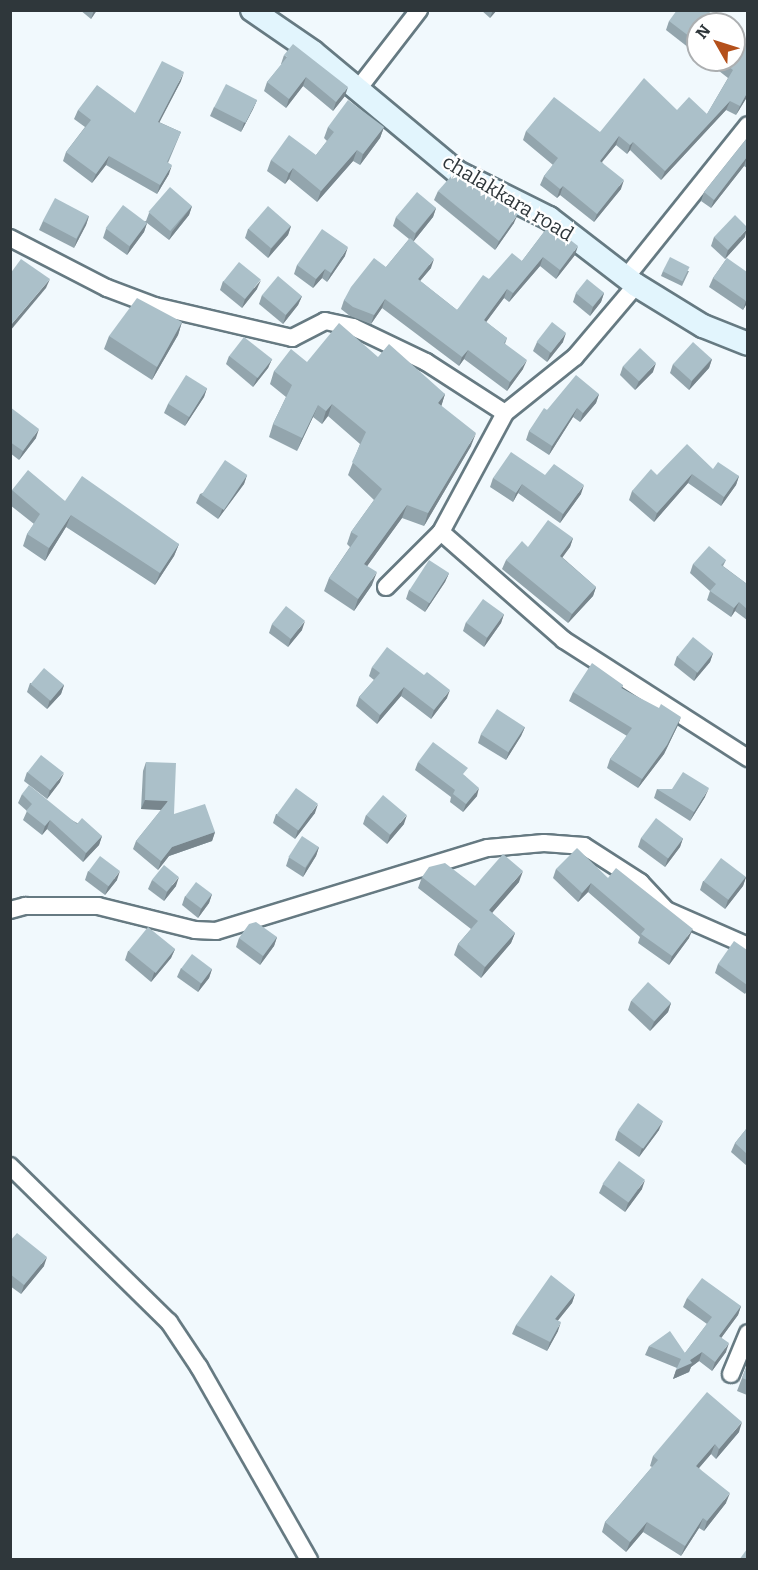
<!DOCTYPE html>
<style>
body{margin:0}
#map{position:relative;width:758px;height:1570px;overflow:hidden;background:#f1f9fd;font-family:Bitter,serif}
div>[style]{position:absolute}
[style*='--x']{left:calc(var(--x)*1px);top:calc(var(--y)*1px);width:calc(var(--w)*1px);rotate:calc(var(--a)*1deg)}
.roads{filter:drop-shadow(2px 0 #667a82) drop-shadow(-2px 0 #667a82) drop-shadow(0 2px #667a82) drop-shadow(0 -2px #667a82)}
.minor>*{height:16px;margin:-8px;padding:0 8px;transform-origin:8px;border-radius:8px;background:#fff}
.secondary>*{height:22px;margin:-11px;padding:0 11px;transform-origin:11px;border-radius:11px;background:#e2f5fd}
.wall>*{inset:0;background:#93a5ad}
.shaded-wall>*{inset:0;background:#78868d}
.building>*{inset:0;background:#abc0c9;transform-origin:0 0}
span{translate:-50% -50%;white-space:nowrap;text-align:center;line-height:1.15;-webkit-text-stroke:4.5px #fff;paint-order:stroke}
.street-label{font-size:20px;color:#2f373b}
.frame{position:absolute;inset:0;border:12px solid #2f373b;pointer-events:none}
.north{position:absolute;left:686px;top:12px;width:60px;height:60px;box-sizing:border-box;background:#fff;border:2px solid #acafb1;border-radius:50%;rotate:309deg;font-size:16px;font-weight:700;line-height:24px;text-align:center;color:#2f373b}
.north::after{content:'';display:block;margin:auto;width:21px;height:27px;background:#b4501b;clip-path:polygon(50% 0,100% 100%,50% 72%,0 100%)}
</style>
<div id="map">
<div class="roads">
<div class="minor">
<div style="--x:358;--y:89;--w:100;--a:-52.3"></div>
<div style="--x:10;--y:238;--w:109;--a:27.3"></div>
<div style="--x:107;--y:288;--w:51;--a:20.6"></div>
<div style="--x:155;--y:306;--w:141;--a:13.1"></div>
<div style="--x:292;--y:338;--w:37;--a:-27"></div>
<div style="--x:325;--y:321;--w:29;--a:12"></div>
<div style="--x:353;--y:327;--w:81;--a:25.6"></div>
<div style="--x:426;--y:362;--w:94;--a:32.8"></div>
<div style="--x:505;--y:413;--w:90;--a:-38.7"></div>
<div style="--x:575;--y:357;--w:94;--a:-49.7"></div>
<div style="--x:627;--y:276;--w:193;--a:-51.3"></div>
<div style="--x:441;--y:532;--w:164;--a:41.3"></div>
<div style="--x:564;--y:640;--w:219;--a:32.7"></div>
<div style="--x:386;--y:587;--w:78;--a:-45"></div>
<div style="--x:441;--y:532;--w:135;--a:-61.7"></div>
<div style="--x:10;--y:910;--w:16;--a:-15"></div>
<div style="--x:25;--y:906;--w:73;--a:0"></div>
<div style="--x:98;--y:906;--w:100;--a:13.9"></div>
<div style="--x:195;--y:930;--w:21;--a:3"></div>
<div style="--x:216;--y:931;--w:284;--a:-17"></div>
<div style="--x:488;--y:848;--w:56;--a:-5.1"></div>
<div style="--x:544;--y:843;--w:40;--a:4.3"></div>
<div style="--x:584;--y:846;--w:67;--a:32.7"></div>
<div style="--x:640;--y:882;--w:38;--a:47"></div>
<div style="--x:666;--y:910;--w:90;--a:23.7"></div>
<div style="--x:10;--y:1166;--w:223;--a:44.5"></div>
<div style="--x:169;--y:1322;--w:54;--a:56.3"></div>
<div style="--x:199;--y:1367;--w:222;--a:60.3"></div>
<div style="--x:731;--y:1374;--w:44;--a:-67.5"></div>
</div>
<div class="secondary">
<div style="--x:252;--y:10;--w:74;--a:34.5"></div>
<div style="--x:313;--y:52;--w:187;--a:39.8"></div>
<div style="--x:457;--y:172;--w:103;--a:26.6"></div>
<div style="--x:549;--y:218;--w:110;--a:37.6"></div>
<div style="--x:636;--y:285;--w:79;--a:31.5"></div>
<div style="--x:703;--y:326;--w:48;--a:21.8"></div>
</div>
</div>
<div class="wall">
<div style="clip-path:polygon(80px 10px,97px 10px,91px 19px)"></div>
<div style="clip-path:polygon(481px 10px,497px 10px,490px 18px)"></div>
<div style="clip-path:polygon(669px 21px,698px 24px,698px 55px,666px 30px)"></div>
<div style="clip-path:polygon(284px 55px,345px 96px,333px 111px,303px 86px,286px 108px,264px 91px,267px 82px,282px 64px,281px 64px)"></div>
<div style="clip-path:polygon(705px 60px,734px 60px,747px 97px,736px 115px,726px 110px,661px 180px,630px 150px,627px 154px,616px 145px,602px 162px,621px 189px,594px 222px,560px 195px,557px 198px,540px 185px,544px 176px,553px 165px,523px 140px,526px 131px,600px 132px,677px 110px,707px 114px,728px 78px)"></div>
<div style="clip-path:polygon(181px 81px,159px 122px,181px 132px,168px 163px,169px 174px,157px 194px,106px 165px,92px 183px,63px 161px,66px 152px,85px 127px,74px 119px,78px 110px,135px 113px)"></div>
<div style="clip-path:polygon(257px 100px,253px 109px,241px 132px,210px 116px,214px 107px)"></div>
<div style="clip-path:polygon(328px 127px,384px 127px,380px 138px,360px 165px,353px 161px,317px 202px,289px 179px,285px 184px,267px 171px,271px 160px,316px 155px,327px 141px,324px 138px)"></div>
<div style="clip-path:polygon(747px 138px,747px 168px,744px 166px,711px 208px,701px 201px,704px 192px)"></div>
<div style="clip-path:polygon(438px 191px,514px 223px,495px 250px,434px 200px)"></div>
<div style="clip-path:polygon(192px 206px,189px 215px,169px 240px,147px 223px,144px 232px,127px 255px,103px 238px,106px 229px,146px 221px,149px 213px)"></div>
<div style="clip-path:polygon(436px 208px,433px 217px,413px 242px,431px 268px,420px 281px,457px 310px,489px 279px,522px 261px,550px 224px,575px 255px,556px 279px,540px 266px,509px 302px,504px 298px,486px 322px,507px 338px,505px 344px,523px 369px,507px 391px,464px 359px,459px 366px,382px 308px,371px 324px,350px 316px,341px 309px,344px 300px,386px 267px,409px 239px,393px 226px,396px 217px)"></div>
<div style="clip-path:polygon(89px 216px,86px 225px,74px 248px,39px 230px,43px 221px)"></div>
<div style="clip-path:polygon(291px 226px,288px 235px,268px 258px,245px 238px,248px 229px)"></div>
<div style="clip-path:polygon(714px 237px,745px 237px,725px 259px,711px 246px)"></div>
<div style="clip-path:polygon(345px 256px,327px 282px,322px 278px,313px 288px,294px 274px,297px 265px)"></div>
<div style="clip-path:polygon(727px 258px,747px 303px,743px 310px,709px 287px,713px 278px)"></div>
<div style="clip-path:polygon(663px 271px,689px 271px,682px 286px,661px 276px)"></div>
<div style="clip-path:polygon(223px 281px,257px 289px,242px 308px,220px 290px)"></div>
<div style="clip-path:polygon(576px 293px,604px 293px,601px 302px,590px 316px,573px 302px)"></div>
<div style="clip-path:polygon(262px 295px,302px 296px,298px 305px,283px 324px,259px 304px)"></div>
<div style="clip-path:polygon(182px 322px,178px 335px,152px 380px,104px 349px,109px 336px)"></div>
<div style="clip-path:polygon(537px 342px,563px 342px,547px 362px,533px 351px)"></div>
<div style="clip-path:polygon(229px 356px,272px 359px,268px 368px,253px 387px,226px 364px)"></div>
<div style="clip-path:polygon(378px 357px,445px 394px,441px 406px,471px 446px,424px 526px,402px 518px,367px 566px,372px 585px,354px 611px,324px 591px,329px 578px,350px 547px,347px 544px,351px 532px,374px 500px,348px 475px,360px 444px,328px 416px,322px 424px,313px 417px,297px 451px,269px 437px,273px 424px,286px 397px,270px 384px,274px 371px,307px 362px)"></div>
<div style="clip-path:polygon(712px 359px,709px 368px,689px 390px,670px 373px,673px 364px)"></div>
<div style="clip-path:polygon(623px 366px,653px 372px,635px 390px,620px 375px)"></div>
<div style="clip-path:polygon(207px 388px,204px 397px,185px 426px,164px 413px,168px 404px)"></div>
<div style="clip-path:polygon(599px 394px,596px 403px,580px 422px,573px 417px,549px 455px,526px 440px,529px 431px,547px 410px)"></div>
<div style="clip-path:polygon(10px 407px,36px 438px,19px 460px,10px 453px)"></div>
<div style="clip-path:polygon(713px 469px,739px 476px,736px 485px,721px 506px,688px 483px,654px 522px,629px 500px,632px 491px,657px 475px)"></div>
<div style="clip-path:polygon(247px 475px,244px 484px,218px 519px,196px 503px,200px 494px)"></div>
<div style="clip-path:polygon(545px 475px,581px 494px,560px 523px,518px 493px,513px 502px,490px 487px,493px 478px)"></div>
<div style="clip-path:polygon(12px 490px,65px 501px,179px 544px,174px 556px,155px 585px,66px 527px,45px 561px,23px 546px,27px 534px,34px 524px,10px 505px,10px 494px)"></div>
<div style="clip-path:polygon(573px 538px,570px 547px,562px 557px,596px 587px,593px 596px,568px 623px,502px 569px,506px 560px,528px 547px)"></div>
<div style="clip-path:polygon(726px 560px,723px 566px,747px 584px,747px 620px,735px 611px,731px 617px,707px 600px,710px 591px,690px 573px,693px 564px)"></div>
<div style="clip-path:polygon(449px 573px,445px 582px,425px 612px,406px 599px,409px 590px)"></div>
<div style="clip-path:polygon(504px 614px,501px 623px,484px 647px,463px 631px,466px 622px)"></div>
<div style="clip-path:polygon(272px 624px,302px 630px,288px 647px,269px 633px)"></div>
<div style="clip-path:polygon(713px 653px,710px 662px,694px 681px,674px 665px,677px 656px)"></div>
<div style="clip-path:polygon(372px 667px,447px 698px,431px 719px,401px 696px,377px 724px,356px 706px,359px 697px,374px 680px,369px 676px)"></div>
<div style="clip-path:polygon(30px 683px,64px 685px,61px 694px,47px 709px,27px 692px)"></div>
<div style="clip-path:polygon(623px 685px,622px 688px,678px 725px,664px 754px,638px 788px,607px 768px,610px 759px,627px 736px,569px 701px,573px 692px)"></div>
<div style="clip-path:polygon(525px 727px,521px 736px,506px 760px,478px 743px,481px 734px)"></div>
<div style="clip-path:polygon(146px 762px,174px 814px,215px 832px,212px 841px,169px 856px,158px 870px,133px 849px,136px 841px,161px 810px,141px 809px,143px 771px)"></div>
<div style="clip-path:polygon(418px 762px,465px 776px,477px 796px,463px 812px,450px 802px,451px 797px,415px 770px)"></div>
<div style="clip-path:polygon(27px 772px,60px 782px,47px 799px,24px 781px)"></div>
<div style="clip-path:polygon(657px 789px,705px 797px,690px 821px,654px 798px)"></div>
<div style="clip-path:polygon(22px 794px,102px 836px,99px 845px,83px 862px,47px 829px,42px 835px,23px 820px,27px 811px,18px 803px)"></div>
<div style="clip-path:polygon(315px 813px,295px 839px,273px 823px,276px 814px)"></div>
<div style="clip-path:polygon(366px 815px,404px 824px,387px 844px,363px 824px)"></div>
<div style="clip-path:polygon(641px 838px,683px 838px,680px 847px,665px 867px,638px 847px)"></div>
<div style="clip-path:polygon(319px 847px,316px 856px,303px 877px,286px 866px,289px 857px)"></div>
<div style="clip-path:polygon(556px 869px,608px 878px,689px 938px,669px 965px,638px 943px,640px 937px,588px 892px,578px 902px,553px 878px)"></div>
<div style="clip-path:polygon(88px 871px,117px 880px,105px 895px,85px 880px)"></div>
<div style="clip-path:polygon(422px 877px,475px 886px,519px 882px,492px 913px,515px 933px,511px 943px,481px 978px,454px 955px,458px 944px,471px 929px,418px 888px)"></div>
<div style="clip-path:polygon(746px 877px,743px 886px,725px 909px,700px 890px,703px 881px)"></div>
<div style="clip-path:polygon(152px 880px,176px 886px,164px 901px,148px 889px)"></div>
<div style="clip-path:polygon(212px 894px,209px 903px,198px 918px,182px 905px,185px 896px)"></div>
<div style="clip-path:polygon(277px 937px,274px 946px,260px 965px,236px 947px,239px 938px)"></div>
<div style="clip-path:polygon(175px 949px,171px 958px,151px 982px,125px 960px,128px 951px)"></div>
<div style="clip-path:polygon(747px 950px,747px 991px,745px 994px,715px 973px,718px 964px)"></div>
<div style="clip-path:polygon(181px 968px,212px 969px,209px 978px,198px 992px,177px 977px)"></div>
<div style="clip-path:polygon(631px 1001px,671px 1003px,668px 1012px,650px 1031px,628px 1010px)"></div>
<div style="clip-path:polygon(747px 1128px,747px 1166px,731px 1152px,735px 1143px)"></div>
<div style="clip-path:polygon(659px 1130px,639px 1157px,615px 1140px,618px 1131px)"></div>
<div style="clip-path:polygon(603px 1184px,642px 1189px,625px 1212px,599px 1193px)"></div>
<div style="clip-path:polygon(10px 1241px,44px 1266px,21px 1294px,10px 1286px)"></div>
<div style="clip-path:polygon(575px 1294px,572px 1303px,558px 1320px,558px 1331px,547px 1351px,512px 1334px,516px 1325px)"></div>
<div style="clip-path:polygon(687px 1298px,741px 1306px,738px 1315px,721px 1338px,726px 1352px,712px 1371px,699px 1361px,691px 1367px,689px 1372px,673px 1379px,677px 1368px,645px 1355px,649px 1346px,685px 1353px,707px 1324px,683px 1307px)"></div>
<div style="clip-path:polygon(747px 1365px,747px 1395px,737px 1391px)"></div>
<div style="clip-path:polygon(739px 1432px,716px 1459px,711px 1454px,699px 1468px,726px 1503px,704px 1531px,699px 1528px,681px 1556px,643px 1532px,626px 1552px,602px 1532px,605px 1522px,652px 1467px,650px 1466px,653px 1456px)"></div>
</div>
<div class="shaded-wall">
<div style="clip-path:polygon(94px 10px,97px 10px,91px 19px)"></div>
<div style="clip-path:polygon(493px 10px,497px 10px,490px 18px)"></div>
<div style="clip-path:polygon(184px 72px,181px 81px,155px 131px,158px 122px)"></div>
<div style="clip-path:polygon(306px 77px,303px 86px,286px 108px,289px 99px)"></div>
<div style="clip-path:polygon(348px 87px,345px 96px,333px 111px,336px 102px)"></div>
<div style="clip-path:polygon(747px 93px,747px 97px,736px 115px,740px 106px)"></div>
<div style="clip-path:polygon(257px 100px,253px 109px,241px 132px,244px 123px)"></div>
<div style="clip-path:polygon(730px 101px,726px 110px,661px 180px,665px 171px)"></div>
<div style="clip-path:polygon(384px 127px,380px 138px,360px 165px,363px 154px)"></div>
<div style="clip-path:polygon(619px 136px,616px 145px,596px 169px,600px 161px)"></div>
<div style="clip-path:polygon(633px 142px,630px 150px,627px 154px,630px 145px)"></div>
<div style="clip-path:polygon(357px 150px,353px 161px,317px 202px,321px 191px)"></div>
<div style="clip-path:polygon(109px 156px,106px 165px,92px 183px,96px 174px)"></div>
<div style="clip-path:polygon(747px 157px,744px 166px,711px 208px,714px 200px)"></div>
<div style="clip-path:polygon(172px 165px,169px 174px,157px 194px,160px 185px)"></div>
<div style="clip-path:polygon(293px 168px,289px 179px,285px 184px,289px 173px)"></div>
<div style="clip-path:polygon(624px 180px,621px 189px,594px 222px,597px 214px)"></div>
<div style="clip-path:polygon(563px 186px,560px 195px,557px 198px,560px 189px)"></div>
<div style="clip-path:polygon(192px 206px,189px 215px,169px 240px,172px 232px)"></div>
<div style="clip-path:polygon(436px 208px,433px 217px,413px 242px,416px 233px)"></div>
<div style="clip-path:polygon(518px 214px,514px 223px,495px 250px,499px 241px)"></div>
<div style="clip-path:polygon(89px 216px,86px 225px,74px 248px,77px 239px)"></div>
<div style="clip-path:polygon(147px 223px,144px 232px,127px 255px,130px 246px)"></div>
<div style="clip-path:polygon(291px 226px,288px 235px,268px 258px,271px 249px)"></div>
<div style="clip-path:polygon(747px 229px,745px 237px,725px 259px,728px 250px)"></div>
<div style="clip-path:polygon(578px 246px,575px 255px,556px 279px,560px 270px)"></div>
<div style="clip-path:polygon(348px 247px,345px 256px,327px 282px,331px 273px)"></div>
<div style="clip-path:polygon(543px 257px,540px 266px,509px 302px,513px 293px)"></div>
<div style="clip-path:polygon(434px 259px,431px 268px,414px 288px,418px 279px)"></div>
<div style="clip-path:polygon(325px 269px,322px 278px,313px 288px,316px 279px)"></div>
<div style="clip-path:polygon(50px 279px,46px 288px,10px 331px,10px 326px)"></div>
<div style="clip-path:polygon(261px 280px,257px 289px,242px 308px,245px 299px)"></div>
<div style="clip-path:polygon(507px 289px,504px 298px,481px 329px,484px 320px)"></div>
<div style="clip-path:polygon(604px 293px,601px 302px,590px 316px,593px 307px)"></div>
<div style="clip-path:polygon(302px 296px,298px 305px,283px 324px,286px 315px)"></div>
<div style="clip-path:polygon(385px 299px,382px 308px,371px 324px,374px 315px)"></div>
<div style="clip-path:polygon(747px 299px,747px 303px,743px 310px,746px 301px)"></div>
<div style="clip-path:polygon(182px 322px,178px 335px,152px 380px,157px 367px)"></div>
<div style="clip-path:polygon(566px 333px,563px 342px,547px 362px,550px 353px)"></div>
<div style="clip-path:polygon(468px 350px,464px 359px,459px 366px,462px 357px)"></div>
<div style="clip-path:polygon(272px 359px,268px 368px,253px 387px,257px 378px)"></div>
<div style="clip-path:polygon(712px 359px,709px 368px,689px 390px,692px 381px)"></div>
<div style="clip-path:polygon(527px 360px,523px 369px,507px 391px,510px 382px)"></div>
<div style="clip-path:polygon(656px 363px,653px 372px,635px 390px,639px 381px)"></div>
<div style="clip-path:polygon(207px 388px,204px 397px,185px 426px,189px 417px)"></div>
<div style="clip-path:polygon(445px 394px,441px 407px,438px 403px)"></div>
<div style="clip-path:polygon(599px 394px,596px 403px,580px 422px,583px 413px)"></div>
<div style="clip-path:polygon(332px 404px,328px 416px,322px 424px,326px 411px)"></div>
<div style="clip-path:polygon(318px 405px,313px 417px,297px 451px,302px 438px)"></div>
<div style="clip-path:polygon(577px 408px,573px 417px,549px 455px,552px 446px)"></div>
<div style="clip-path:polygon(39px 429px,36px 438px,19px 460px,23px 451px)"></div>
<div style="clip-path:polygon(476px 433px,471px 446px,424px 526px,428px 513px)"></div>
<div style="clip-path:polygon(692px 474px,688px 483px,654px 522px,657px 513px)"></div>
<div style="clip-path:polygon(247px 475px,244px 484px,218px 519px,222px 510px)"></div>
<div style="clip-path:polygon(739px 476px,736px 485px,721px 506px,724px 497px)"></div>
<div style="clip-path:polygon(522px 484px,518px 493px,513px 502px,516px 493px)"></div>
<div style="clip-path:polygon(584px 485px,581px 494px,560px 523px,563px 514px)"></div>
<div style="clip-path:polygon(407px 505px,402px 518px,360px 576px,364px 564px)"></div>
<div style="clip-path:polygon(71px 515px,66px 527px,45px 561px,49px 548px)"></div>
<div style="clip-path:polygon(573px 538px,570px 547px,557px 565px,560px 556px)"></div>
<div style="clip-path:polygon(179px 544px,174px 556px,155px 585px,160px 573px)"></div>
<div style="clip-path:polygon(377px 572px,372px 585px,354px 611px,358px 599px)"></div>
<div style="clip-path:polygon(449px 573px,445px 582px,425px 612px,429px 603px)"></div>
<div style="clip-path:polygon(596px 587px,593px 596px,568px 623px,572px 614px)"></div>
<div style="clip-path:polygon(739px 602px,735px 611px,731px 617px,734px 608px)"></div>
<div style="clip-path:polygon(504px 614px,501px 623px,484px 647px,487px 638px)"></div>
<div style="clip-path:polygon(305px 621px,302px 630px,288px 647px,291px 638px)"></div>
<div style="clip-path:polygon(713px 653px,710px 662px,694px 681px,697px 672px)"></div>
<div style="clip-path:polygon(64px 685px,61px 694px,47px 709px,50px 700px)"></div>
<div style="clip-path:polygon(404px 687px,401px 696px,377px 724px,380px 715px)"></div>
<div style="clip-path:polygon(450px 690px,447px 698px,431px 719px,434px 710px)"></div>
<div style="clip-path:polygon(681px 717px,678px 725px,664px 754px,638px 788px,642px 779px)"></div>
<div style="clip-path:polygon(525px 727px,521px 736px,506px 760px,509px 751px)"></div>
<div style="clip-path:polygon(64px 773px,60px 782px,47px 799px,50px 790px)"></div>
<div style="clip-path:polygon(479px 788px,477px 796px,463px 812px,466px 804px)"></div>
<div style="clip-path:polygon(709px 788px,705px 797px,690px 821px,694px 812px)"></div>
<div style="clip-path:polygon(145px 800px,168px 801px,164px 810px,141px 809px)"></div>
<div style="clip-path:polygon(318px 804px,315px 813px,295px 839px,298px 830px)"></div>
<div style="clip-path:polygon(407px 815px,404px 824px,387px 844px,390px 835px)"></div>
<div style="clip-path:polygon(50px 820px,47px 829px,42px 835px,45px 826px)"></div>
<div style="clip-path:polygon(215px 832px,212px 841px,169px 856px,158px 870px,161px 861px,172px 847px)"></div>
<div style="clip-path:polygon(102px 836px,99px 845px,83px 862px,86px 853px)"></div>
<div style="clip-path:polygon(683px 838px,680px 847px,665px 867px,668px 858px)"></div>
<div style="clip-path:polygon(319px 847px,316px 856px,303px 877px,306px 868px)"></div>
<div style="clip-path:polygon(120px 871px,117px 880px,105px 895px,108px 887px)"></div>
<div style="clip-path:polygon(523px 871px,519px 882px,485px 921px,489px 910px)"></div>
<div style="clip-path:polygon(179px 877px,176px 886px,164px 901px,167px 892px)"></div>
<div style="clip-path:polygon(746px 877px,743px 886px,725px 909px,728px 900px)"></div>
<div style="clip-path:polygon(591px 883px,588px 892px,578px 902px,582px 893px)"></div>
<div style="clip-path:polygon(212px 894px,209px 903px,198px 918px,201px 909px)"></div>
<div style="clip-path:polygon(693px 929px,689px 938px,669px 965px,672px 956px)"></div>
<div style="clip-path:polygon(515px 933px,511px 943px,481px 978px,485px 967px)"></div>
<div style="clip-path:polygon(277px 937px,274px 946px,260px 965px,263px 956px)"></div>
<div style="clip-path:polygon(175px 949px,171px 958px,151px 982px,154px 973px)"></div>
<div style="clip-path:polygon(212px 969px,209px 978px,198px 992px,201px 983px)"></div>
<div style="clip-path:polygon(671px 1003px,668px 1012px,650px 1031px,654px 1022px)"></div>
<div style="clip-path:polygon(663px 1121px,659px 1130px,639px 1157px,642px 1148px)"></div>
<div style="clip-path:polygon(645px 1180px,642px 1189px,625px 1212px,628px 1203px)"></div>
<div style="clip-path:polygon(47px 1257px,44px 1266px,21px 1294px,24px 1285px)"></div>
<div style="clip-path:polygon(575px 1294px,572px 1303px,552px 1328px,555px 1319px)"></div>
<div style="clip-path:polygon(741px 1306px,738px 1315px,716px 1345px,719px 1336px)"></div>
<div style="clip-path:polygon(561px 1322px,558px 1331px,547px 1351px,550px 1342px)"></div>
<div style="clip-path:polygon(729px 1343px,726px 1352px,712px 1371px,715px 1362px)"></div>
<div style="clip-path:polygon(702px 1352px,699px 1361px,691px 1367px,689px 1372px,673px 1379px,676px 1370px)"></div>
<div style="clip-path:polygon(742px 1422px,739px 1432px,716px 1459px,719px 1449px)"></div>
<div style="clip-path:polygon(715px 1444px,711px 1454px,692px 1476px,696px 1466px)"></div>
<div style="clip-path:polygon(730px 1493px,726px 1503px,704px 1531px,707px 1521px)"></div>
<div style="clip-path:polygon(703px 1518px,699px 1528px,681px 1556px,685px 1546px)"></div>
<div style="clip-path:polygon(647px 1522px,643px 1532px,626px 1552px,630px 1542px)"></div>
</div>
<div class="building">
<div style="clip-path:polygon(677px 10px,707px 10px,723px 24px,698px 24px,698px 43px,669px 21px)"></div>
<div style="clip-path:polygon(734px 33px,747px 45px,747px 93px,740px 106px,730px 101px,665px 171px,633px 142px,630px 145px,619px 136px,600px 161px,624px 180px,597px 214px,563px 186px,560px 189px,544px 176px,558px 158px,526px 131px,554px 97px,600px 132px,644px 78px,677px 110px,689px 97px,707px 114px,733px 70px,720px 60px,734px 60px)"></div>
<div style="clip-path:polygon(293px 44px,348px 87px,336px 102px,306px 77px,289px 99px,267px 82px,287px 57px,284px 55px)"></div>
<div style="clip-path:polygon(162px 61px,184px 72px,158px 122px,181px 132px,167px 162px,172px 165px,160px 185px,109px 156px,96px 174px,66px 152px,91px 120px,78px 110px,97px 85px,135px 113px)"></div>
<div style="left:226px;top:84px;width:35px;height:26px;rotate:27deg"></div>
<div style="clip-path:polygon(348px 100px,384px 127px,363px 154px,357px 150px,321px 191px,293px 168px,289px 173px,271px 160px,289px 135px,316px 155px,334px 132px,328px 127px)"></div>
<div style="clip-path:polygon(747px 138px,747px 157px,714px 200px,704px 192px)"></div>
<div style="clip-path:polygon(453px 174px,518px 214px,499px 241px,438px 191px)"></div>
<div style="left:170px;top:187px;width:29px;height:33px;rotate:41deg"></div>
<div style="left:417px;top:192px;width:25px;height:33px;rotate:40deg"></div>
<div style="left:55px;top:198px;width:38px;height:26px;rotate:28deg"></div>
<div style="left:123px;top:205px;width:30px;height:29px;rotate:37deg"></div>
<div style="left:268px;top:206px;width:30px;height:30px;rotate:41deg"></div>
<div style="clip-path:polygon(735px 215px,747px 227px,747px 229px,728px 250px,714px 237px)"></div>
<div style="clip-path:polygon(550px 224px,578px 246px,560px 270px,543px 257px,513px 293px,507px 289px,484px 320px,507px 338px,504px 343px,527px 360px,510px 382px,468px 350px,462px 357px,385px 299px,374px 315px,353px 307px,344px 300px,351px 287px,374px 258px,386px 267px,410px 238px,434px 259px,418px 279px,457px 310px,483px 275px,489px 279px,512px 253px,522px 261px)"></div>
<div style="clip-path:polygon(322px 229px,348px 247px,331px 273px,325px 269px,316px 279px,297px 265px)"></div>
<div style="left:670px;top:257px;width:22px;height:16px;rotate:27deg"></div>
<div style="clip-path:polygon(727px 258px,747px 272px,747px 299px,746px 301px,713px 278px)"></div>
<div style="clip-path:polygon(21px 259px,50px 279px,10px 326px,10px 274px)"></div>
<div style="left:239px;top:262px;width:28px;height:25px;rotate:39deg"></div>
<div style="left:278px;top:276px;width:31px;height:25px;rotate:40deg"></div>
<div style="left:587px;top:279px;width:22px;height:18px;rotate:39deg"></div>
<div style="clip-path:polygon(137px 298px,182px 322px,157px 367px,109px 336px)"></div>
<div style="left:552px;top:322px;width:18px;height:25px;rotate:38deg"></div>
<div style="clip-path:polygon(339px 323px,378px 357px,389px 344px,445px 394px,438px 403px,476px 433px,428px 513px,407px 505px,364px 564px,377px 572px,358px 599px,329px 578px,358px 536px,351px 532px,382px 489px,352px 462px,366px 432px,332px 404px,326px 411px,318px 405px,302px 438px,273px 424px,292px 385px,274px 371px,291px 349px,307px 362px)"></div>
<div style="left:244px;top:337px;width:36px;height:24px;rotate:38deg"></div>
<div style="left:693px;top:342px;width:25px;height:30px;rotate:42deg"></div>
<div style="left:640px;top:348px;width:22px;height:25px;rotate:43deg"></div>
<div style="left:186px;top:375px;width:25px;height:34px;rotate:32deg"></div>
<div style="clip-path:polygon(576px 375px,599px 394px,583px 413px,577px 408px,552px 446px,529px 431px,544px 408px,547px 410px)"></div>
<div style="clip-path:polygon(10px 407px,39px 429px,23px 451px,10px 442px)"></div>
<div style="clip-path:polygon(687px 444px,713px 469px,718px 462px,739px 476px,724px 497px,692px 474px,657px 513px,632px 491px,651px 469px,657px 475px)"></div>
<div style="clip-path:polygon(511px 452px,545px 475px,554px 464px,584px 485px,563px 514px,522px 484px,516px 493px,493px 478px)"></div>
<div style="left:225px;top:460px;width:27px;height:42px;rotate:34deg"></div>
<div style="clip-path:polygon(28px 470px,65px 501px,82px 476px,179px 544px,160px 573px,71px 515px,49px 548px,27px 534px,40px 514px,12px 490px)"></div>
<div style="clip-path:polygon(548px 520px,573px 538px,560px 556px,596px 587px,572px 614px,506px 560px,522px 541px,528px 547px)"></div>
<div style="clip-path:polygon(709px 546px,726px 560px,721px 565px,747px 584px,747px 609px,739px 602px,734px 608px,710px 591px,716px 584px,693px 564px)"></div>
<div style="left:429px;top:560px;width:24px;height:36px;rotate:33deg"></div>
<div style="left:483px;top:599px;width:26px;height:29px;rotate:36deg"></div>
<div style="left:286px;top:606px;width:24px;height:23px;rotate:38deg"></div>
<div style="left:693px;top:637px;width:26px;height:25px;rotate:39deg"></div>
<div style="clip-path:polygon(387px 647px,424px 675px,427px 672px,450px 690px,434px 710px,404px 687px,380px 715px,359px 697px,380px 673px,372px 667px)"></div>
<div style="clip-path:polygon(592px 663px,623px 685px,621px 688px,659px 708px,661px 704px,681px 717px,667px 745px,642px 779px,610px 759px,632px 728px,573px 692px)"></div>
<div style="left:44px;top:668px;width:26px;height:21px;rotate:40deg"></div>
<div style="left:497px;top:709px;width:33px;height:30px;rotate:33deg"></div>
<div style="clip-path:polygon(433px 742px,468px 768px,463px 774px,479px 788px,466px 804px,453px 794px,455px 790px,418px 762px)"></div>
<div style="left:41px;top:755px;width:29px;height:22px;rotate:38deg"></div>
<div style="clip-path:polygon(146px 762px,176px 763px,174px 814px,205px 804px,215px 832px,172px 847px,161px 861px,136px 841px,168px 801px,145px 800px)"></div>
<div style="clip-path:polygon(683px 772px,709px 788px,694px 812px,657px 789px,672px 789px)"></div>
<div style="clip-path:polygon(29px 785px,77px 824px,82px 818px,102px 836px,86px 853px,50px 820px,45px 826px,26px 811px,32px 804px,22px 794px)"></div>
<div style="left:296px;top:788px;width:27px;height:33px;rotate:36deg"></div>
<div style="left:383px;top:795px;width:31px;height:26px;rotate:40deg"></div>
<div style="left:656px;top:818px;width:34px;height:25px;rotate:37deg"></div>
<div style="left:302px;top:836px;width:20px;height:25px;rotate:33deg"></div>
<div style="clip-path:polygon(577px 848px,608px 878px,616px 868px,693px 929px,672px 956px,641px 934px,645px 929px,591px 883px,582px 893px,556px 869px)"></div>
<div style="clip-path:polygon(503px 854px,523px 871px,489px 910px,515px 933px,485px 967px,458px 944px,478px 921px,422px 877px,429px 867px,445px 863px,475px 886px)"></div>
<div style="left:100px;top:856px;width:25px;height:19px;rotate:37deg"></div>
<div style="left:721px;top:858px;width:31px;height:29px;rotate:37deg"></div>
<div style="left:164px;top:865px;width:19px;height:19px;rotate:39deg"></div>
<div style="left:196px;top:882px;width:20px;height:18px;rotate:37deg"></div>
<div style="clip-path:polygon(256px 922px,277px 937px,263px 956px,239px 938px,249px 924px)"></div>
<div style="left:148px;top:927px;width:35px;height:31px;rotate:39deg"></div>
<div style="clip-path:polygon(734px 941px,747px 950px,747px 985px,718px 964px)"></div>
<div style="left:192px;top:954px;width:25px;height:18px;rotate:37deg"></div>
<div style="left:648px;top:982px;width:31px;height:25px;rotate:42deg"></div>
<div style="left:638px;top:1103px;width:31px;height:34px;rotate:36deg"></div>
<div style="clip-path:polygon(747px 1128px,747px 1154px,735px 1143px)"></div>
<div style="left:619px;top:1161px;width:32px;height:28px;rotate:36deg"></div>
<div style="clip-path:polygon(17px 1233px,47px 1257px,24px 1285px,10px 1274px,10px 1241px)"></div>
<div style="clip-path:polygon(551px 1275px,575px 1294px,555px 1319px,561px 1322px,550px 1342px,516px 1325px)"></div>
<div style="clip-path:polygon(702px 1278px,741px 1306px,719px 1336px,729px 1343px,715px 1362px,702px 1352px,690px 1360px,692px 1363px,676px 1370px,681px 1359px,649px 1346px,670px 1331px,685px 1353px,712px 1317px,687px 1298px)"></div>
<div style="clip-path:polygon(747px 1365px,747px 1380px,742px 1378px)"></div>
<div style="clip-path:polygon(707px 1392px,742px 1422px,719px 1449px,715px 1444px,696px 1466px,730px 1493px,707px 1521px,703px 1518px,685px 1546px,647px 1522px,630px 1542px,605px 1522px,658px 1460px,653px 1456px)"></div>
<div style="clip-path:polygon(747px 1549px,747px 1560px,739px 1560px)"></div>
</div>
<div class="street-label">
<span style="left:508px;top:198px;rotate:31deg">chalakkara road</span>
</div>
<div class="frame"></div>
<div class="north">N</div>
</div>
